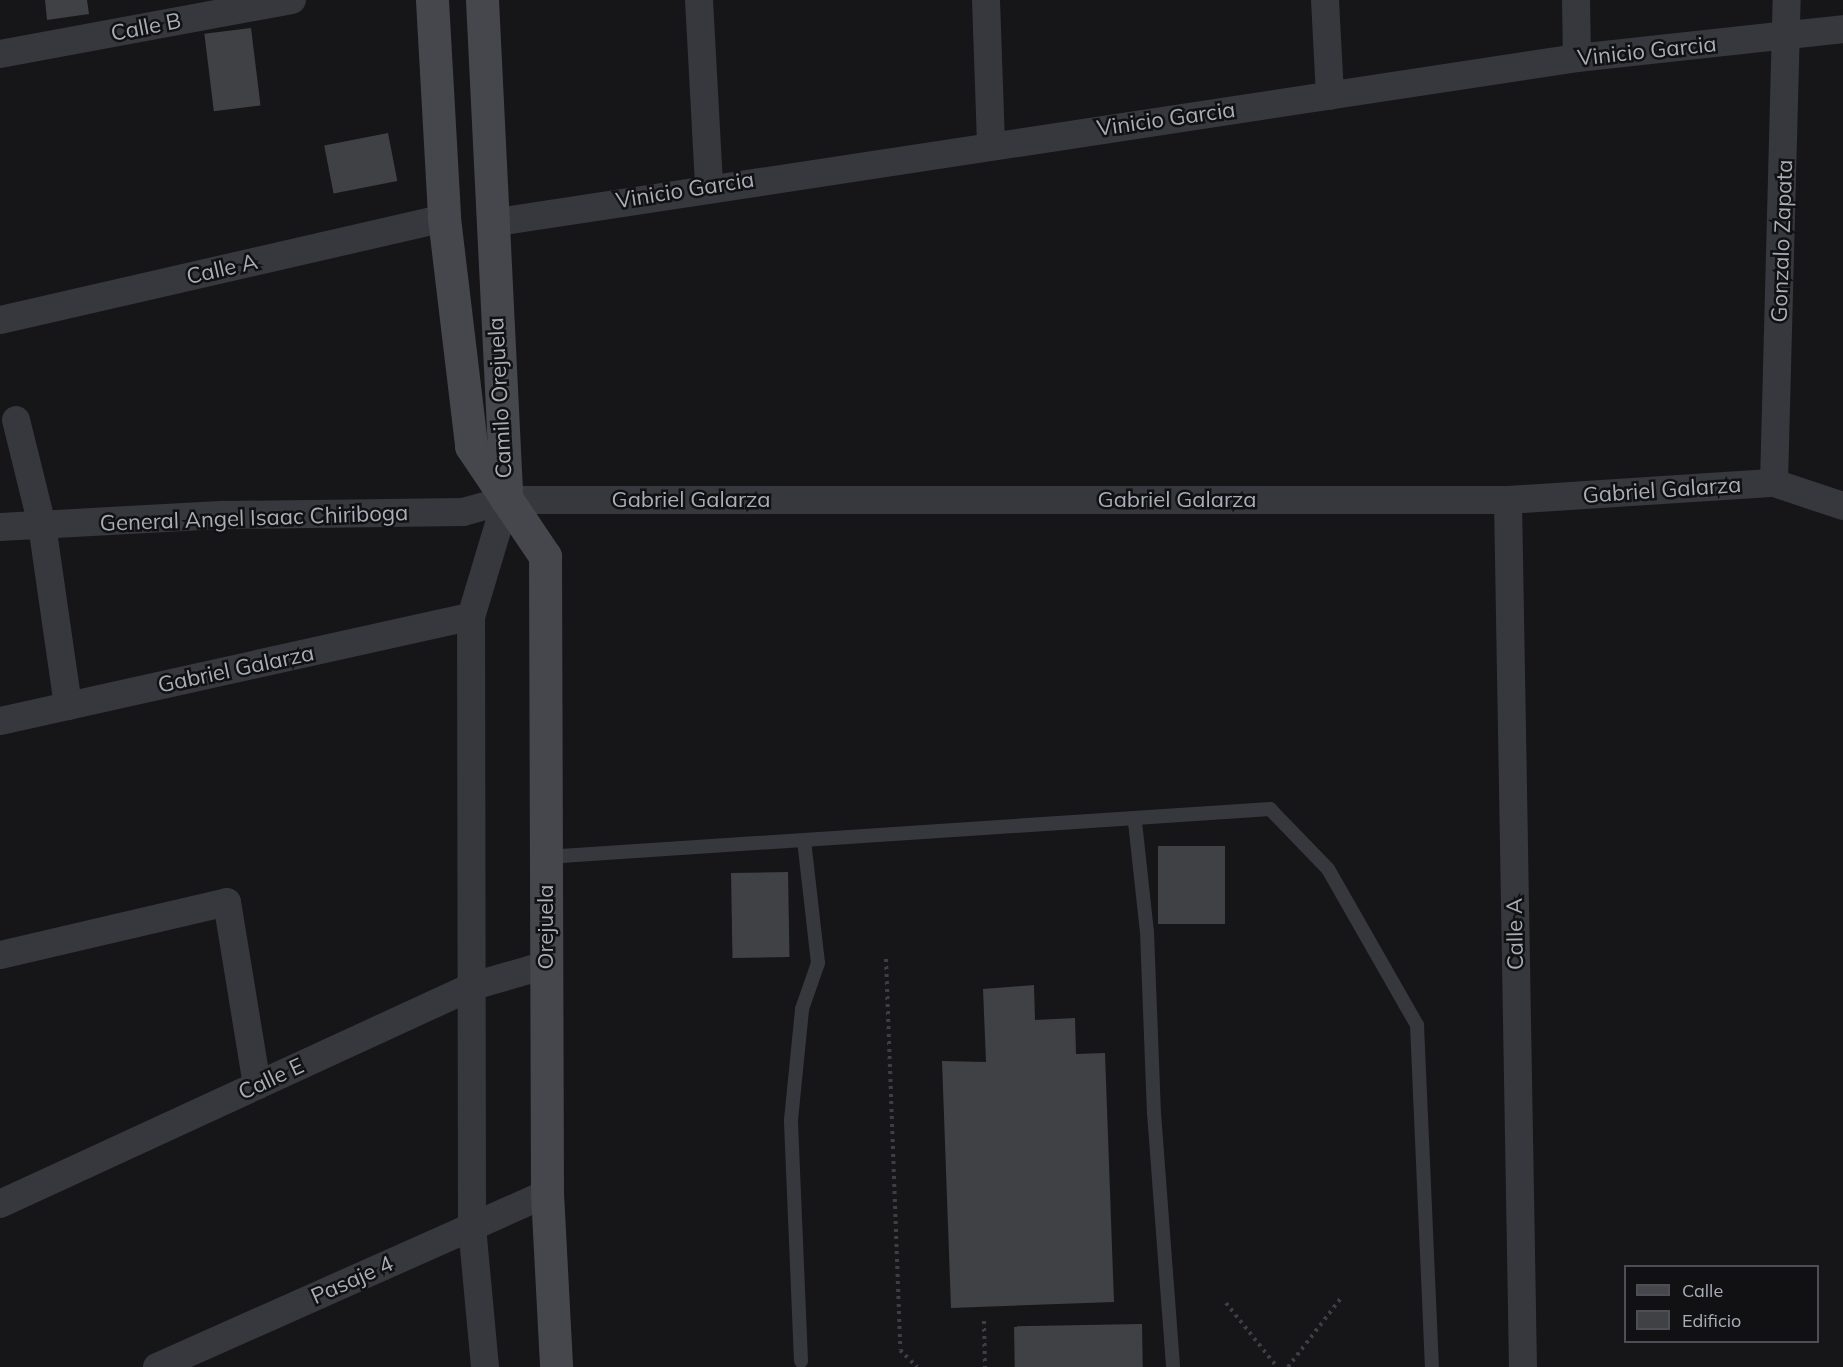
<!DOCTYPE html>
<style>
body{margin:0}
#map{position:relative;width:1843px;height:1367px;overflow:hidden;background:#161618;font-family:Mulish,sans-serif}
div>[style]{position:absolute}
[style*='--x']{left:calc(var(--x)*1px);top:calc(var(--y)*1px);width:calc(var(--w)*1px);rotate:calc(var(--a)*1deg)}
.building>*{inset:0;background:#404145;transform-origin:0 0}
.path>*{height:4px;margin-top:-2px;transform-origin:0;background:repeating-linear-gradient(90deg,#3d3f44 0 3px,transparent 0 7.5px)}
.lane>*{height:14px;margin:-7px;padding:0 7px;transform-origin:7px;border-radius:7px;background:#37383d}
.street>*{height:28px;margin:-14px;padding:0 14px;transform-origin:14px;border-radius:14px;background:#37383d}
.secondary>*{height:33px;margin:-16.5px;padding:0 16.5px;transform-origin:16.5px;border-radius:16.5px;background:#45474d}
span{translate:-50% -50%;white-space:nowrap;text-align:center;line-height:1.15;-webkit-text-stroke:5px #111113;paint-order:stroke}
.street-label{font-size:22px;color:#a8adb8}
.legend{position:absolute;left:1624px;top:1265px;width:195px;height:78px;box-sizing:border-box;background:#111113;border:2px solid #4d4f55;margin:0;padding:8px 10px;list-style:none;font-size:18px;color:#a8adb8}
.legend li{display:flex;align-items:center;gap:12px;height:30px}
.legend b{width:30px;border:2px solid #4d4f55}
</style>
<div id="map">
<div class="building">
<div style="clip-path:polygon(45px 0,87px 0,89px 14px,47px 20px)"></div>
<div style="left:251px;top:28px;width:78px;height:47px;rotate:83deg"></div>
<div style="left:388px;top:133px;width:49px;height:65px;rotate:79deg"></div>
<div style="left:1158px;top:846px;width:67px;height:78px"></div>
<div style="left:788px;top:872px;width:85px;height:57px;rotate:89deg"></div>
<div style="clip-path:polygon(1034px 985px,1035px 1020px,1075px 1018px,1076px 1054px,1105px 1053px,1114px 1302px,951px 1308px,942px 1061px,986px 1062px,983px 989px)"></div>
<div style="left:1142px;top:1324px;width:43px;height:128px;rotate:89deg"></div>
</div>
<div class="path">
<div style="--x:886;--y:959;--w:391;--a:87.9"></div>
<div style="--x:900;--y:1350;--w:24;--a:45"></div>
<div style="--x:1226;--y:1303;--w:82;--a:51.4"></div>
<div style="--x:984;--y:1321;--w:46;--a:88.8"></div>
<div style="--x:1288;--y:1367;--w:87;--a:-52.5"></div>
</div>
<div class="lane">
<div style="--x:1135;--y:822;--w:111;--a:83.8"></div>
<div style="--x:1147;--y:932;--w:181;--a:87.8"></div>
<div style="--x:1154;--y:1113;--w:255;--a:85.7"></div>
<div style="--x:546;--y:857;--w:726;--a:-3.79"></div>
<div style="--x:1270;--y:809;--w:83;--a:46"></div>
<div style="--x:1328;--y:869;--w:180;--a:60.3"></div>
<div style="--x:1417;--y:1025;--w:342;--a:87.5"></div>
<div style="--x:801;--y:1361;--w:241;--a:-92.4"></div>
<div style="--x:791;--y:1120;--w:112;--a:-84.3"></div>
<div style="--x:802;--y:1009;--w:49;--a:-70.8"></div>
<div style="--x:818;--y:963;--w:123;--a:-96.5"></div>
</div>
<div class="street">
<div style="--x:699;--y:0;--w:186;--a:86.9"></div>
<div style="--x:986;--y:0;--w:143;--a:88"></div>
<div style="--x:1325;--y:0;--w:96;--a:87"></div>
<div style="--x:1576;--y:0;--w:58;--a:89"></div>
<div style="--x:0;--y:54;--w:297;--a:-10.5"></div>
<div style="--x:491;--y:223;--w:1098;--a:-8.64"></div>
<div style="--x:1577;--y:58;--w:268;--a:-6.2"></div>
<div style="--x:0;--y:320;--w:456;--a:-12.9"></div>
<div style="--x:16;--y:420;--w:108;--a:76.1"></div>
<div style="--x:42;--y:525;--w:183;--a:81.8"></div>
<div style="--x:1774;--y:483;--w:483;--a:-88.5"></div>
<div style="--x:1508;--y:500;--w:867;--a:89.01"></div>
<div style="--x:0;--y:527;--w:225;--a:-3.1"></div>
<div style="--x:225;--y:515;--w:238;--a:-0.7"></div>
<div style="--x:463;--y:512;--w:45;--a:-15.6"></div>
<div style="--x:506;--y:500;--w:1002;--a:0"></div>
<div style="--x:1508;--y:500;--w:267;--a:-3.7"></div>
<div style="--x:1774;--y:483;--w:73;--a:18.4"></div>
<div style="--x:0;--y:721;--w:482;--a:-12.5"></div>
<div style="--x:0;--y:955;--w:233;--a:-13.1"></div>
<div style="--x:227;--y:902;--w:186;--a:80.7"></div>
<div style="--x:0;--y:1204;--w:521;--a:-24.74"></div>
<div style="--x:473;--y:986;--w:76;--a:-16"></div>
<div style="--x:157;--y:1367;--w:427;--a:-24"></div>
<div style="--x:485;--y:1367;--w:141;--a:-95.3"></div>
<div style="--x:472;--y:1227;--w:610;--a:-90.09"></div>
<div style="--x:471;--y:617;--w:122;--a:-73.3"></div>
</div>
<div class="secondary">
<div style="--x:432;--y:0;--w:218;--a:86.8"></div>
<div style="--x:444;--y:218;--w:230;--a:83.2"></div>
<div style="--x:471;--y:446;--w:133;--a:56.1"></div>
<div style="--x:545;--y:556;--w:637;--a:89.82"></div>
<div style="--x:547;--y:1193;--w:174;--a:87"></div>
<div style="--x:482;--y:0;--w:500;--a:87.2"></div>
</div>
<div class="street-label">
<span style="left:146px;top:27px;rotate:-11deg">Calle B</span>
<span style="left:1647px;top:51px;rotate:-6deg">Vinicio Garcia</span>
<span style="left:1166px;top:119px;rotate:-8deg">Vinicio Garcia</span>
<span style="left:685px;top:190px;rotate:-9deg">Vinicio Garcia</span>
<span style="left:1782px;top:241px;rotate:-88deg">Gonzalo Zapata</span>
<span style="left:222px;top:269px;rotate:-13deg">Calle A</span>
<span style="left:500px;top:398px;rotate:-93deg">Camilo Orejuela</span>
<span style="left:1662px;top:490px;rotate:-4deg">Gabriel Galarza</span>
<span style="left:691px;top:500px">Gabriel Galarza</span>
<span style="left:1177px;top:500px">Gabriel Galarza</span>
<span style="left:254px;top:518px;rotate:-2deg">General Angel Isaac Chiriboga</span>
<span style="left:236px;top:669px;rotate:-12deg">Gabriel Galarza</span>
<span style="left:546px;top:927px;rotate:-90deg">Orejuela</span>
<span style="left:1515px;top:934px;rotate:-91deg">Calle A</span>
<span style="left:271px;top:1079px;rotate:-25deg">Calle E</span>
<span style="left:352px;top:1280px;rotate:-24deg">Pasaje 4</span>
</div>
<ul class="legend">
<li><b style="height:8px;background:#45474d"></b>Calle</li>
<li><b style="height:16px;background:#404145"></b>Edificio</li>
</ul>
</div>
